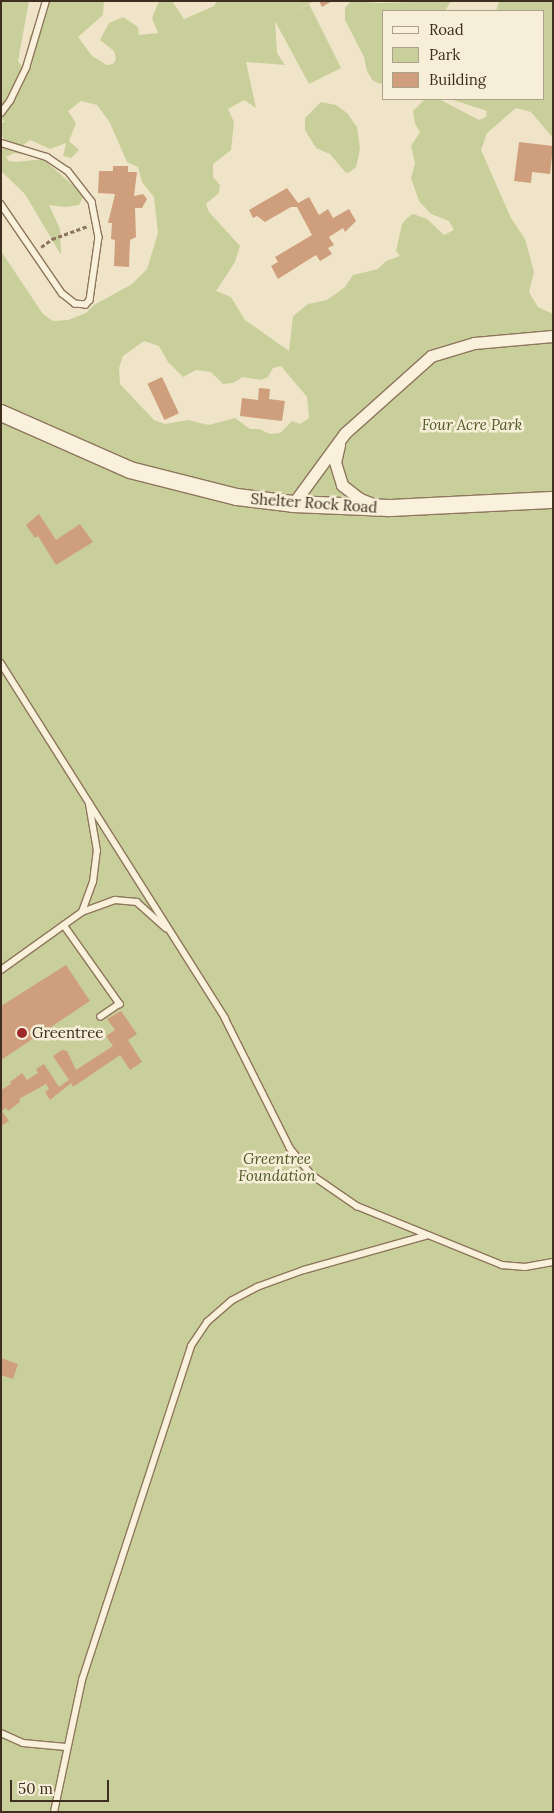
<!DOCTYPE html>
<style>
body{margin:0}
#map{position:relative;width:554px;height:1813px;overflow:hidden;background:#f0e4c8;font-family:Lora,serif}
div>[style]{position:absolute}
[style*='--x']{left:calc(var(--x)*1px);top:calc(var(--y)*1px);width:calc(var(--w)*1px);rotate:calc(var(--a)*1deg)}
.green>*{inset:0;background:#c9cf9b}
.building>*{inset:0;background:#cf9f7d;transform-origin:0 0}
.path>*{height:2.5px;margin-top:-1.25px;transform-origin:0;background:repeating-linear-gradient(90deg,#8d765c 0 4px,transparent 0 6.5px)}
.roads{filter:drop-shadow(1px 0 #8d765c) drop-shadow(-1px 0 #8d765c) drop-shadow(0 1px #8d765c) drop-shadow(0 -1px #8d765c)}
.lane>*{height:5.5px;margin:-2.75px;padding:0 2.75px;transform-origin:2.75px;border-radius:2.75px;background:#faf1dc}
.street>*{height:11px;margin:-5.5px;padding:0 5.5px;transform-origin:5.5px;border-radius:5.5px;background:#faf1dc}
.secondary>*{height:16px;margin:-8px;padding:0 8px;transform-origin:8px;border-radius:8px;background:#faf1dc}
.dots>*{width:14px;height:14px;translate:-50% -50%;box-sizing:border-box;border:2px solid #f7eed8;border-radius:50%}
span{translate:-50% -50%;white-space:nowrap;text-align:center;line-height:1.15;-webkit-text-stroke:5px #f7eed8;paint-order:stroke}
.park-label{font-size:15px;color:#4d5a26;font-style:italic}
.street-label{font-size:15px;color:#3d2e20}
.poi-label{font-size:15px;color:#3d2e20}
.left{translate:0 -50%;text-align:left}
.frame{position:absolute;inset:0;border:2px solid #3d2e20;pointer-events:none}
.legend{position:absolute;left:382px;top:10px;width:162px;height:90px;box-sizing:border-box;background:#f7eed8;border:1px solid #ada18e;margin:0;padding:6px 9px;list-style:none;font-size:15px;color:#3d2e20}
.legend li{display:flex;align-items:center;gap:10px;height:25px}
.legend b{width:25px;border:1px solid #ada18e}
.scale{position:absolute;left:10px;top:1780px;width:99px;height:22px;box-sizing:border-box;border:2px solid #3d2e20;border-top:0;padding-left:6px;font-size:15px;line-height:18px;white-space:nowrap;color:#3d2e20;-webkit-text-stroke:4px #f7eed8;paint-order:stroke}
</style>
<div id="map">
<div class="green">
<div style="clip-path:polygon(evenodd,1px 1px,29px 1px,18px 61px,23px 68px,31px 61px,29px 38px,39px 19px,48px 11px,46px 1px,104px 1px,103px 15px,78px 37px,92px 56px,107px 65px,113px 64px,116px 59px,114px 51px,100px 40px,109px 23px,123px 17px,138px 27px,139px 35px,158px 33px,152px 18px,159px 1px,172px 1px,184px 19px,214px 6px,217px 1px,314px 1px,279px 19px,309px 4px,341px 68px,309px 84px,275px 21px,277px 53px,285px 65px,246px 62px,256px 108px,244px 100px,228px 109px,234px 122px,231px 150px,213px 164px,213px 177px,220px 185px,219px 193px,206px 204px,209px 212px,240px 246px,235px 262px,216px 291px,231px 297px,245px 320px,289px 351px,293px 316px,308px 304px,327px 300px,345px 287px,353px 275px,378px 269px,386px 261px,400px 256px,396px 251px,402px 224px,407px 218px,413px 214px,427px 219px,444px 235px,454px 230px,449px 221px,431px 214px,419px 201px,411px 178px,415px 163px,411px 146px,420px 132px,415px 124px,413px 111px,425px 99px,439px 99px,479px 120px,486px 117px,487px 111px,450px 99px,543px 99px,543px 11px,496px 11px,499px 1px,553px 1px,553px 138px,531px 112px,516px 108px,487px 133px,481px 150px,511px 218px,525px 239px,534px 272px,529px 292px,538px 307px,553px 314px,553px 1812px,1px 1812px,1px 251px,43px 314px,53px 321px,68px 320px,86px 313px,94px 305px,132px 284px,147px 269px,158px 233px,154px 197px,142px 182px,138px 167px,127px 162px,110px 123px,97px 105px,81px 101px,68px 111px,76px 123px,69px 141px,79px 150px,71px 158px,63px 156px,66px 143px,50px 149px,30px 140px,23px 145px,29px 155px,14px 153px,6px 157px,9px 161px,17px 162px,43px 159px,84px 195px,79px 205px,66px 207px,49px 205px,60px 229px,61px 255px,25px 194px,1px 171px,1px 147px,4px 147px,1px 124px,5px 121px,1px 120px,1px 1px,144px 341px,159px 346px,168px 362px,183px 377px,196px 370px,211px 372px,223px 384px,233px 383px,243px 377px,261px 380px,268px 377px,273px 368px,281px 366px,307px 397px,309px 418px,300px 424px,292px 421px,280px 433px,270px 434px,259px 429px,250px 429px,235px 418px,209px 425px,188px 420px,165px 424px,154px 420px,120px 384px,119px 368px,123px 356px,144px 341px)"></div>
<div style="clip-path:polygon(351px 1px,380px 3px,451px 1px,445px 11px,383px 11px,383px 83px,380px 84px,372px 80px,367px 71px,364px 57px,345px 20px,345px 8px)"></div>
<div style="clip-path:polygon(321px 102px,336px 105px,347px 113px,357px 127px,360px 149px,356px 167px,350px 172px,346px 173px,330px 154px,316px 148px,305px 130px,305px 118px)"></div>
</div>
<div class="building">
<div style="clip-path:polygon(319px 1px,332px 1px,322px 7px)"></div>
<div style="clip-path:polygon(519px 142px,553px 146px,550px 174px,532px 172px,531px 183px,514px 181px)"></div>
<div style="clip-path:polygon(113px 166px,128px 166px,128px 172px,137px 172px,134px 196px,143px 194px,147px 199px,142px 208px,135px 208px,136px 237px,130px 240px,129px 267px,114px 266px,115px 240px,111px 239px,112px 223px,108px 223px,115px 194px,98px 193px,99px 171px,113px 171px)"></div>
<div style="clip-path:polygon(287px 188px,298px 203px,309px 197px,319px 215px,328px 209px,333px 218px,349px 209px,356px 221px,345px 232px,343px 228px,329px 237px,334px 245px,328px 248px,332px 254px,320px 261px,316px 255px,278px 279px,271px 266px,278px 262px,275px 257px,312px 235px,297px 207px,291px 207px,265px 222px,257px 216px,253px 218px,249px 210px)"></div>
<div style="left:162px;top:377px;width:40px;height:16px;rotate:65deg"></div>
<div style="clip-path:polygon(259px 388px,270px 389px,269px 399px,285px 401px,282px 421px,240px 416px,242px 398px,258px 400px)"></div>
<div style="clip-path:polygon(39px 514px,56px 540px,80px 524px,93px 542px,56px 565px,38px 536px,35px 538px,26px 525px)"></div>
<div style="clip-path:polygon(66px 965px,90px 1001px,1px 1060px,1px 1006px)"></div>
<div style="clip-path:polygon(121px 1011px,137px 1034px,128px 1040px,142px 1062px,130px 1070px,120px 1055px,73px 1087px,71px 1083px,50px 1100px,45px 1092px,49px 1089px,46px 1084px,19px 1099px,20px 1102px,8px 1111px,6px 1108px,2px 1111px,9px 1121px,1px 1126px,1px 1090px,11px 1084px,10px 1082px,22px 1073px,27px 1080px,38px 1073px,36px 1069px,44px 1064px,59px 1087px,69px 1080px,53px 1056px,62px 1050px,67px 1051px,76px 1070px,113px 1046px,106px 1036px,115px 1030px,107px 1019px)"></div>
<div style="clip-path:polygon(1px 1358px,18px 1364px,13px 1379px,1px 1375px)"></div>
</div>
<div class="path">
<div style="--x:41;--y:247;--w:14;--a:-36"></div>
<div style="--x:52;--y:239;--w:38;--a:-20"></div>
</div>
<div class="roads">
<div class="lane">
<div style="--x:1;--y:113;--w:15;--a:-53"></div>
<div style="--x:10;--y:101;--w:37;--a:-64"></div>
<div style="--x:26;--y:68;--w:70;--a:-73.4"></div>
<div style="--x:1;--y:143;--w:48;--a:16.9"></div>
<div style="--x:47;--y:157;--w:25;--a:34"></div>
<div style="--x:68;--y:171;--w:39;--a:52"></div>
<div style="--x:92;--y:202;--w:36;--a:79"></div>
<div style="--x:99;--y:237;--w:64;--a:98.1"></div>
<div style="--x:90;--y:300;--w:6;--a:129"></div>
<div style="--x:86;--y:305;--w:11;--a:-175"></div>
<div style="--x:75;--y:304;--w:16;--a:-142"></div>
<div style="--x:62;--y:294;--w:108;--a:-124.4"></div>
<div style="--x:1;--y:663;--w:420;--a:57.7"></div>
<div style="--x:225;--y:1018;--w:145;--a:63.4"></div>
<div style="--x:290;--y:1148;--w:35;--a:51"></div>
<div style="--x:312;--y:1175;--w:55;--a:34.6"></div>
<div style="--x:357;--y:1206;--w:157;--a:22.1"></div>
<div style="--x:502;--y:1265;--w:23;--a:5"></div>
<div style="--x:525;--y:1267;--w:28;--a:-10"></div>
<div style="--x:82;--y:912;--w:32;--a:-70"></div>
<div style="--x:93;--y:882;--w:31;--a:-83"></div>
<div style="--x:97;--y:851;--w:48;--a:-99.7"></div>
<div style="--x:64;--y:925;--w:97;--a:54.7"></div>
<div style="--x:120;--y:1004;--w:23;--a:146"></div>
<div style="--x:1;--y:970;--w:100;--a:-35.6"></div>
<div style="--x:82;--y:912;--w:35;--a:-20"></div>
<div style="--x:115;--y:900;--w:22;--a:5"></div>
<div style="--x:137;--y:902;--w:39;--a:42"></div>
<div style="--x:1;--y:1733;--w:24;--a:24"></div>
<div style="--x:23;--y:1743;--w:43;--a:5.3"></div>
<div style="--x:54;--y:1812;--w:135;--a:-78"></div>
<div style="--x:82;--y:1680;--w:351;--a:-71.9"></div>
<div style="--x:191;--y:1346;--w:29;--a:-56"></div>
<div style="--x:207;--y:1322;--w:32;--a:-41"></div>
<div style="--x:231;--y:1301;--w:30;--a:-28"></div>
<div style="--x:257;--y:1287;--w:50;--a:-19.9"></div>
<div style="--x:304;--y:1270;--w:126;--a:-15.7"></div>
</div>
<div class="street">
<div style="--x:339;--y:445;--w:17;--a:103"></div>
<div style="--x:335;--y:462;--w:24;--a:73"></div>
<div style="--x:342;--y:485;--w:23;--a:38"></div>
<div style="--x:360;--y:499;--w:14;--a:21"></div>
<div style="--x:293;--y:504;--w:88;--a:-53.8"></div>
<div style="--x:345;--y:433;--w:115;--a:-41.8"></div>
<div style="--x:431;--y:356;--w:45;--a:-16.8"></div>
<div style="--x:474;--y:343;--w:79;--a:-5.1"></div>
</div>
<div class="secondary">
<div style="--x:1;--y:413;--w:141;--a:23.8"></div>
<div style="--x:130;--y:470;--w:110;--a:14.2"></div>
<div style="--x:237;--y:497;--w:56;--a:7.1"></div>
<div style="--x:293;--y:504;--w:96;--a:2.4"></div>
<div style="--x:389;--y:508;--w:164;--a:-2.8"></div>
</div>
</div>
<div class="dots">
<div style="left:22px;top:1033px;background:#9e2a2b"></div>
</div>
<div class="park-label">
<span style="left:472px;top:425px">Four Acre Park</span>
<span style="left:277px;top:1167px">Greentree<br>Foundation</span>
</div>
<div class="street-label">
<span style="left:314px;top:503px;rotate:4deg">Shelter Rock Road</span>
</div>
<div class="poi-label">
<span class="left" style="left:32px;top:1033px">Greentree</span>
</div>
<div class="frame"></div>
<ul class="legend">
<li><b style="height:6px;background:#faf1dc"></b>Road</li>
<li><b style="height:14px;background:#c9cf9b"></b>Park</li>
<li><b style="height:14px;background:#cf9f7d"></b>Building</li>
</ul>
<div class="scale">50 m</div>
</div>
